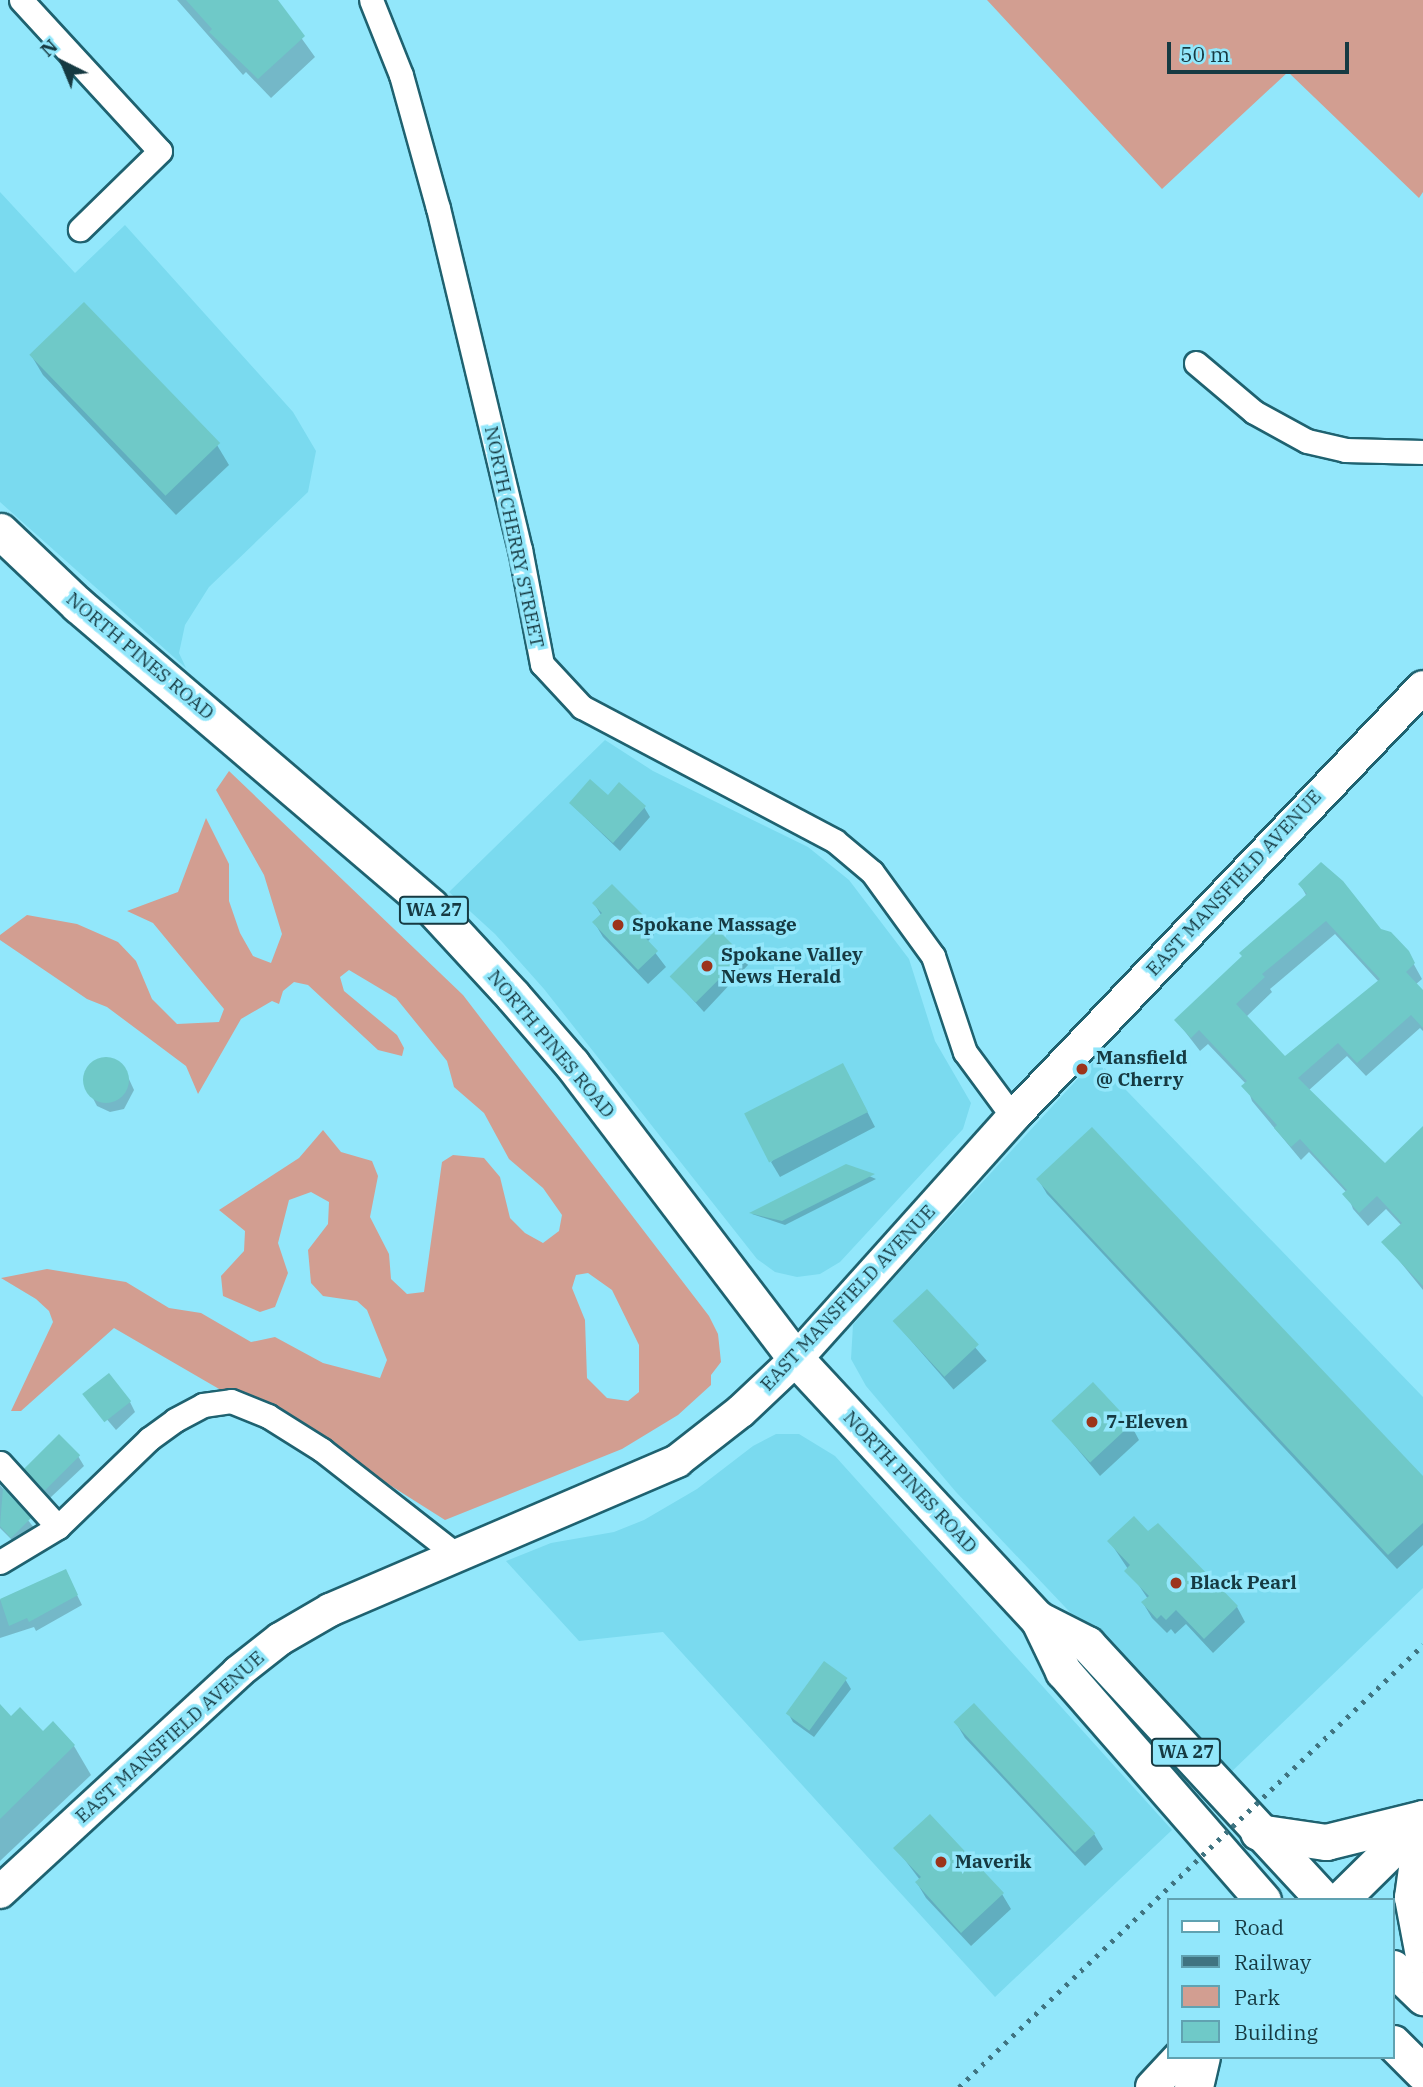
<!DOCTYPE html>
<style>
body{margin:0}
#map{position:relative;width:1423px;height:2087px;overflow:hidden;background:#92e7fb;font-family:"IBM Plex Serif",serif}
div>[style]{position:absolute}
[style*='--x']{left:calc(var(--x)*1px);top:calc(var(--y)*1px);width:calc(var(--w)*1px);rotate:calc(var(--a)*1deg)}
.built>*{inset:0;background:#7adaef}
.green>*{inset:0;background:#d29e91}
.shadow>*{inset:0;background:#0003;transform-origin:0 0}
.building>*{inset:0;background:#6fc9c8;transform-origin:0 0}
.round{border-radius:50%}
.roads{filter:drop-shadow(2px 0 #1f6270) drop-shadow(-2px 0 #1f6270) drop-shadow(0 2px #1f6270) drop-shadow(0 -2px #1f6270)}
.street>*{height:23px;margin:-11.5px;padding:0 11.5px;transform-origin:11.5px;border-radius:11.5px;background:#fff}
.secondary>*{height:32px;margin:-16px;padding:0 16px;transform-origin:16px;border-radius:16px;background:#fff}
.primary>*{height:35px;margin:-17.5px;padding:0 17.5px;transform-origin:17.5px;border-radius:17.5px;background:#fff}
.highway>*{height:38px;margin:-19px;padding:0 19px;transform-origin:19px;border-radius:19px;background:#fff}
.rail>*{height:5px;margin-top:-2.5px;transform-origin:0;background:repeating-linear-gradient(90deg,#407481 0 3.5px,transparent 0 10.5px)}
.dots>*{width:19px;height:19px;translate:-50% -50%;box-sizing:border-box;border:4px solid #92e7fb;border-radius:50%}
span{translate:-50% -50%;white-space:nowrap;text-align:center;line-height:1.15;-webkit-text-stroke:7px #92e7fb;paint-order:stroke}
.shield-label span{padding:2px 5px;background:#92e7fb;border:2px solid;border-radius:5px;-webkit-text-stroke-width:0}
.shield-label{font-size:18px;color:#163a42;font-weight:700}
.street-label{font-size:19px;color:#163a42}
.poi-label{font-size:19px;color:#163a42;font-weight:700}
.left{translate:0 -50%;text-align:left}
.legend{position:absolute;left:1167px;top:1898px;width:228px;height:161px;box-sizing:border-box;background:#92e7fb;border:2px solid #60a2b1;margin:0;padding:9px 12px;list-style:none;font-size:21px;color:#163a42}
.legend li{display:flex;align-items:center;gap:14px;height:35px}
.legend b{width:35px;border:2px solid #60a2b1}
.north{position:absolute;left:28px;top:28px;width:70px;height:70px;-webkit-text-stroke:5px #92e7fb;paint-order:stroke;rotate:317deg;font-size:19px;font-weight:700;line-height:28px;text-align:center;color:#163a42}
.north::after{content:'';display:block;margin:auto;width:24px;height:32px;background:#163a42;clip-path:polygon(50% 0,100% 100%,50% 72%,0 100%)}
.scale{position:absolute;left:1167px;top:42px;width:182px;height:32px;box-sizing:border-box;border:4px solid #163a42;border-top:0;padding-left:9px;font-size:21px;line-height:24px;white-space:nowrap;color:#163a42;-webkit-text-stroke:5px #92e7fb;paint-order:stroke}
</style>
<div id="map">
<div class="built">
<div style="clip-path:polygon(0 192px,75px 273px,125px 225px,293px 412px,316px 451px,308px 492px,209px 587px,185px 625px,179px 653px,186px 668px,0 502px)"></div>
<div style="clip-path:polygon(605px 740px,653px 771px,808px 847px,849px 880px,909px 959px,935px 1041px,971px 1103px,963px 1129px,840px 1262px,820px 1274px,797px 1277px,775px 1272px,757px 1259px,544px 989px,495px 934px,449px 892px)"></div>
<div style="clip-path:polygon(1096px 1059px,1423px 1397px,1423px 1588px,1226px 1777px,956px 1492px,866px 1386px,851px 1359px,853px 1325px,872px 1302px)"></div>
<div style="clip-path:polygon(776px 1434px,799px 1434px,835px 1456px,1172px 1830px,995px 1997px,663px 1632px,579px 1641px,506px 1561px,551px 1543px,614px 1532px,644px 1520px,697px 1489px,753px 1446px)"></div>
</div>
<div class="green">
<div style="clip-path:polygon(987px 0,1423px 0,1423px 192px,1419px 198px,1288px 72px,1162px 189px)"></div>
<div style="clip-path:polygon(evenodd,229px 771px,463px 995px,709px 1316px,718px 1334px,721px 1362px,711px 1375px,711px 1385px,678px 1415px,622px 1449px,445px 1520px,279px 1415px,226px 1393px,114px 1328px,21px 1411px,11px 1411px,53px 1322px,49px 1311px,36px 1299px,1px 1278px,47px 1269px,126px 1282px,169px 1308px,201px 1313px,251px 1342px,275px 1337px,323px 1363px,380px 1378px,387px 1360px,367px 1310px,357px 1301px,323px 1296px,311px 1283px,308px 1250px,328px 1224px,329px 1202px,311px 1192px,289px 1200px,278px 1243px,288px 1273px,275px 1307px,260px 1312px,223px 1296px,221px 1276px,244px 1251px,245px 1231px,219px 1210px,299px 1158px,323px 1130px,341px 1152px,372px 1161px,378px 1176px,370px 1217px,389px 1254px,391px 1279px,407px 1294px,424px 1292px,442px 1162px,453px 1155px,484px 1158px,500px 1177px,510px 1218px,525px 1233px,543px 1243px,559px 1231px,562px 1215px,543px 1188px,509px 1159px,484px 1113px,454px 1087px,447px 1061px,396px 998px,349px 970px,340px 977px,344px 991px,397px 1035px,404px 1048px,402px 1056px,378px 1050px,308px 985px,294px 982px,283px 991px,279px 1004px,272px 1001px,241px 1019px,198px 1094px,186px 1066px,107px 1007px,87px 999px,0 940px,0 935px,27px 915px,77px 924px,118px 942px,136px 961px,152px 999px,177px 1024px,219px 1022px,224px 1009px,153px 923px,127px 911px,178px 892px,206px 818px,229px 864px,229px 901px,240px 933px,253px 956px,271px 963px,282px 934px,264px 875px,216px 790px,229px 771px,588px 1273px,612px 1290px,639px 1345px,639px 1392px,628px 1401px,607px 1398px,587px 1378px,585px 1320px,572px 1288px,576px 1275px,588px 1273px)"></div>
</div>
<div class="shadow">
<div style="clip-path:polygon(177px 0,274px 0,315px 57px,271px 98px,246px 72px,243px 75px)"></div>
<div style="clip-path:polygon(31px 355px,217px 445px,229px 465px,176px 515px,43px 375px)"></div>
<div style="clip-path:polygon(608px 797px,644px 807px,650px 817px,620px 851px,571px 804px)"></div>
<div style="clip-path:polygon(evenodd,1300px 884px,1380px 930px,1407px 952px,1422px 979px,1415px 985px,1423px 993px,1423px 1031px,1420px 1028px,1366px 1076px,1347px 1056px,1308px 1091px,1385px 1166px,1423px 1168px,1423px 1290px,1384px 1242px,1401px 1225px,1386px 1209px,1368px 1226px,1353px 1209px,1347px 1193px,1309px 1152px,1301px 1160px,1252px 1101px,1246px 1084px,1208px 1044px,1200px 1051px,1176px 1020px,1307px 897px,1300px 884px,1335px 934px,1379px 982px,1284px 1059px,1246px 1017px,1272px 992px,1270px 989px,1335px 934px)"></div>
<div style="clip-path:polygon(594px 903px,645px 920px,654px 935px,647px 942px,666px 967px,648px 984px,603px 937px,594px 922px,601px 915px)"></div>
<div style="clip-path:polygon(742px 956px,748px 965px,704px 1012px,673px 978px)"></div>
<div style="clip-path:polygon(111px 1059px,123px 1066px,134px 1090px,124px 1109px,110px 1112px,97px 1106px,85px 1083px,91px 1064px)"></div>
<div style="clip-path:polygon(851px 1080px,875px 1127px,780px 1177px,771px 1162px)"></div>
<div style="clip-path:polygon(846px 1166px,876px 1179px,785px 1225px,752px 1214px)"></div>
<div style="clip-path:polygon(1038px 1179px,1423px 1479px,1423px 1545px,1397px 1569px,1047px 1194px)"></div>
<div style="left:927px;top:1292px;width:91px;height:44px;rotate:49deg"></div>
<div style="clip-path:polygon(88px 1397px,130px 1402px,135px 1412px,116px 1430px)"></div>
<div style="clip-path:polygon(1054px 1421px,1131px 1425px,1139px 1440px,1100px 1476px)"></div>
<div style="clip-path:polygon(78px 1456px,84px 1466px,50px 1498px,26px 1468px)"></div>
<div style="clip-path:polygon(0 1485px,35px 1529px,18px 1546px,0 1528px)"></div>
<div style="clip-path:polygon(1157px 1525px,1237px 1607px,1245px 1622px,1213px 1653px,1186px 1624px,1175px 1634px,1171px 1629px,1167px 1633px,1152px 1618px,1143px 1603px,1148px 1599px,1110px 1542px,1148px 1534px)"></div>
<div style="clip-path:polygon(65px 1571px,82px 1605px,36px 1631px,34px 1627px,0 1638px,0 1600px)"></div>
<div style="clip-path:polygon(845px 1679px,851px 1689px,814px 1737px,793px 1722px,788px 1713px)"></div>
<div style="clip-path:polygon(0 1719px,74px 1746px,91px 1775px,0 1861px)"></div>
<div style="clip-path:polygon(956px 1723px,1094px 1834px,1103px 1849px,1085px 1866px,965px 1738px)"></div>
<div style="clip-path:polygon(896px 1848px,1002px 1894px,1011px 1909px,971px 1946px,926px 1898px,917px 1883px,920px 1880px)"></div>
</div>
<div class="building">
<div style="clip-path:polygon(186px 0,278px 0,305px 36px,258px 79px,209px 32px,212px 29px)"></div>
<div style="left:84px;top:302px;width:196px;height:76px;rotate:46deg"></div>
<div style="clip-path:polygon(590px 779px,608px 795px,619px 782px,646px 806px,613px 843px,569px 803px)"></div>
<div style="clip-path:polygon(evenodd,1321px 862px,1343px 881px,1381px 929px,1391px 932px,1409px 951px,1415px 963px,1406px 972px,1423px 990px,1423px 1028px,1411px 1015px,1357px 1063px,1338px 1043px,1298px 1078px,1385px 1163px,1423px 1126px,1423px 1286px,1381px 1242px,1402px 1223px,1377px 1196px,1359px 1213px,1342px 1194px,1347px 1190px,1300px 1139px,1291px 1147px,1274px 1128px,1277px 1125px,1241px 1086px,1247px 1081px,1199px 1030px,1191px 1038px,1174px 1020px,1242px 956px,1239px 953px,1307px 894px,1298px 884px,1321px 862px,1326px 921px,1380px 979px,1285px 1056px,1236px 1004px,1265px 977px,1262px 974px,1326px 921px)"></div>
<div style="clip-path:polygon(612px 884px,647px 919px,637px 929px,658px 951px,638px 970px,592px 922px,602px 913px,592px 903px)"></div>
<div style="left:717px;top:929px;width:37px;height:67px;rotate:45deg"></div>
<div class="round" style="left:83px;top:1057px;width:46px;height:46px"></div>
<div style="left:843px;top:1063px;width:55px;height:111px;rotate:63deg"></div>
<div style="clip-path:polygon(1092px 1127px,1423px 1476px,1423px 1523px,1388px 1555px,1036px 1179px)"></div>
<div style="clip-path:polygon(846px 1164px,875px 1174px,782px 1221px,749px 1213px)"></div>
<div style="left:927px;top:1289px;width:76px;height:47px;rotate:47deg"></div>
<div style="left:109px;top:1373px;width:36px;height:34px;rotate:52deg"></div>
<div style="left:1093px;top:1382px;width:57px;height:57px;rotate:47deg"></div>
<div style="left:59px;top:1434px;width:30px;height:50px;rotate:45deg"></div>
<div style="clip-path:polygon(3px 1488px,31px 1518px,11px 1538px,0 1526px)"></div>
<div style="clip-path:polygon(1134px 1516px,1148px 1531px,1158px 1523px,1238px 1606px,1204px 1639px,1176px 1610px,1166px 1620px,1161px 1615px,1157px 1619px,1141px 1602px,1149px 1596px,1124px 1571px,1130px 1565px,1107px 1541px)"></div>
<div style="clip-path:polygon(66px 1569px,78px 1595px,29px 1622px,27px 1618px,9px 1626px,0 1599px)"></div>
<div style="left:824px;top:1661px;width:29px;height:65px;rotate:36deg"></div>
<div style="left:974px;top:1703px;width:178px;height:28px;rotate:47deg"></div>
<div style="clip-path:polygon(0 1704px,11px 1716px,20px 1707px,43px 1731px,53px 1721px,75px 1745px,0 1819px)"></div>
<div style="clip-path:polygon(930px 1814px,1004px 1893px,961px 1933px,915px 1882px,921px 1877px,893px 1848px)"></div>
</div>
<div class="roads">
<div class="street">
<div style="--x:21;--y:0;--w:205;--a:47.4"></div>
<div style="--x:160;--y:151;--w:112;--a:135.7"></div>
<div style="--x:371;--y:0;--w:81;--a:68.2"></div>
<div style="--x:401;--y:75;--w:138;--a:74.5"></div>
<div style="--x:438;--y:208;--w:351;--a:76.5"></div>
<div style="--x:520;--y:549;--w:117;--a:79.2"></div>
<div style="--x:542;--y:664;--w:59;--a:47.1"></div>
<div style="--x:582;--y:707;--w:286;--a:27.9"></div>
<div style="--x:835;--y:841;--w:48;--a:40"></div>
<div style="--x:872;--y:872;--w:104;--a:54"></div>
<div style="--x:933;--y:956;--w:101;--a:71.6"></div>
<div style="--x:965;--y:1052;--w:81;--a:53.6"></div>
<div style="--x:1196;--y:363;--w:76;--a:40.2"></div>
<div style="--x:1254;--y:412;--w:60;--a:28.7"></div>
<div style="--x:1307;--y:441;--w:39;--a:13"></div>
<div style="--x:1345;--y:450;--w:78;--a:1.5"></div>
<div style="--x:0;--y:1463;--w:86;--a:47.8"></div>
<div style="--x:0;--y:1562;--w:68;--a:-31.1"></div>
<div style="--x:58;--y:1527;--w:127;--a:-44"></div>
<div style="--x:149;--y:1439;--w:32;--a:-36"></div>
<div style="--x:175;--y:1420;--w:32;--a:-28"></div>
<div style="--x:203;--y:1405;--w:28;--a:-8"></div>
<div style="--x:231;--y:1401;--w:40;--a:22"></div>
<div style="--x:268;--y:1416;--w:64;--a:32.2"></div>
<div style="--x:322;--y:1450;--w:174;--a:38"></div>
</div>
<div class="secondary">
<div style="--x:0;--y:1892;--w:324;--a:-42.7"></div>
<div style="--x:238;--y:1672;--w:53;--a:-38.2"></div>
<div style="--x:280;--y:1639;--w:58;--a:-30.1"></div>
<div style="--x:330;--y:1610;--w:378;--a:-23.2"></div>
<div style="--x:677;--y:1461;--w:81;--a:-38"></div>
<div style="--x:741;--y:1411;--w:76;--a:-43.4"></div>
<div style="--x:796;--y:1359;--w:325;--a:-48.1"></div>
<div style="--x:1013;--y:1117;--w:594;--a:-46.36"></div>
<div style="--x:1152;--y:2087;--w:41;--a:-47"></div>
</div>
<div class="primary">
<div style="--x:0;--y:531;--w:108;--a:43.5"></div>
<div style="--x:78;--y:605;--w:463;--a:40.5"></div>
<div style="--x:430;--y:906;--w:122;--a:47.3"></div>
<div style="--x:513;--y:996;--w:90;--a:49.1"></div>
<div style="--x:572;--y:1064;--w:370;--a:52.8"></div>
<div style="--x:796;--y:1359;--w:355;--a:47.1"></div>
<div style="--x:1038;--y:1619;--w:58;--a:64.3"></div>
<div style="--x:1063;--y:1671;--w:304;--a:48.9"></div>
<div style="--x:1038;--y:1619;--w:55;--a:27"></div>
<div style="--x:1087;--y:1644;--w:349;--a:47.2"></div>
<div style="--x:1423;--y:1818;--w:80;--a:97.9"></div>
<div style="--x:1412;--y:1897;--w:59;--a:79.3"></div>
<div style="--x:1258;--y:1832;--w:69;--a:8.4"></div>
<div style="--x:1326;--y:1842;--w:100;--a:-13.9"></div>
<div style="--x:1340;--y:1900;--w:114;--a:-44.6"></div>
<div style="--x:1393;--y:1968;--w:42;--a:44"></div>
<div style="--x:1393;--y:2043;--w:42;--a:45"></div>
</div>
<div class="highway">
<div style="--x:1194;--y:2087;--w:31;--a:-77"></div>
</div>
</div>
<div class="rail">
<div style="--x:959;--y:2087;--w:641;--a:-43.61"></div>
</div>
<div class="dots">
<div style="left:618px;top:925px;background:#9c341b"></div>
<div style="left:707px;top:966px;background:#9c341b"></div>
<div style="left:1082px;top:1069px;background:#9c341b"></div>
<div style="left:1092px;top:1422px;background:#9c341b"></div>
<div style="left:1176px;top:1583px;background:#9c341b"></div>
<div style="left:941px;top:1862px;background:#9c341b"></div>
</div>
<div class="shield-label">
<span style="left:434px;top:910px">WA 27</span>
<span style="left:1186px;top:1752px">WA 27</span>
</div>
<div class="street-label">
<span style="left:514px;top:537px;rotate:78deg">NORTH CHERRY STREET</span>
<span style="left:140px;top:656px;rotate:40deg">NORTH PINES ROAD</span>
<span style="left:1234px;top:883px;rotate:-47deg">EAST MANSFIELD AVENUE</span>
<span style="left:551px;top:1044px;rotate:50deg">NORTH PINES ROAD</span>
<span style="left:848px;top:1298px;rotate:-47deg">EAST MANSFIELD AVENUE</span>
<span style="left:910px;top:1482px;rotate:47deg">NORTH PINES ROAD</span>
<span style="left:170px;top:1737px;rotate:-42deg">EAST MANSFIELD AVENUE</span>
</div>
<div class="poi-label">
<span class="left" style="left:632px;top:925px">Spokane Massage</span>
<span class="left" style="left:721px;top:966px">Spokane Valley<br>News Herald</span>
<span class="left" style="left:1096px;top:1069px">Mansfield<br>@ Cherry</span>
<span class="left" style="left:1106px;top:1422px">7-Eleven</span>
<span class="left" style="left:1190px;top:1583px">Black Pearl</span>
<span class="left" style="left:955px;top:1862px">Maverik</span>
</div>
<ul class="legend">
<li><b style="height:9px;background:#fff"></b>Road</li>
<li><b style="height:9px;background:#407481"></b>Railway</li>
<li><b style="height:19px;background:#d29e91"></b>Park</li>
<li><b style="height:19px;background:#6fc9c8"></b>Building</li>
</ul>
<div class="north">N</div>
<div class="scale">50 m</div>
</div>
